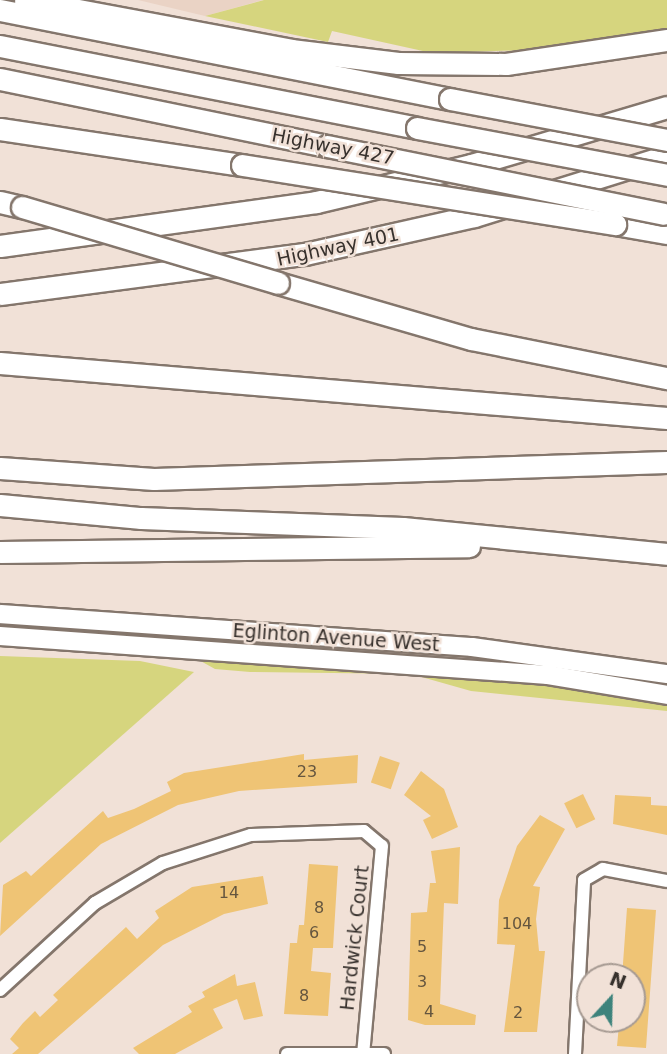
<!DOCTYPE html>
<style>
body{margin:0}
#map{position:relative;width:667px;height:1054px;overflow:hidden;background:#f1e1d7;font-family:"DejaVu Sans",sans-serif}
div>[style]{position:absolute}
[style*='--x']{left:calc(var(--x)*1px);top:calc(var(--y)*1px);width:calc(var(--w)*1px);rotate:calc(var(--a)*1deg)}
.built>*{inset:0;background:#ead3c5}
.green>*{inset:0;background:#d6d57e}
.building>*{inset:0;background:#efc475;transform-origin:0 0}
.roads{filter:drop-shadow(2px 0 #84766c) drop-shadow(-2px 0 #84766c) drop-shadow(0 2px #84766c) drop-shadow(0 -2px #84766c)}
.minor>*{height:12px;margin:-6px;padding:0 6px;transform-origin:6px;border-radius:6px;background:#fff}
.primary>*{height:18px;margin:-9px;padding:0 9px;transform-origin:9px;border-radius:9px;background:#fff}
.motorway>*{height:21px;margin:-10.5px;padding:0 10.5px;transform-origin:10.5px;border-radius:10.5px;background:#fff}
.bridges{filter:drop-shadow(2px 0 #84766c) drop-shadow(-2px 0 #84766c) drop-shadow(0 2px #84766c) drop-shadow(0 -2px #84766c)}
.motorway-bridge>*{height:21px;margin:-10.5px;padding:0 10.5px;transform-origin:10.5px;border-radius:10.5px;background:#fff}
span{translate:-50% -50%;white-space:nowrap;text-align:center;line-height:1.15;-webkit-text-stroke:5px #f1e1d7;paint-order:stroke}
.number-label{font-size:16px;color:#65563f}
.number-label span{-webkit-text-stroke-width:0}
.street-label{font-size:19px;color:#37312d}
.north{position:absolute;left:576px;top:963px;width:70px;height:70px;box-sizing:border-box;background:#f1e1d7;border:2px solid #a79b93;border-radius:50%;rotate:22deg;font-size:19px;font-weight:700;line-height:28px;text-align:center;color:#37312d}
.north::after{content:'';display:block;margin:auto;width:24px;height:32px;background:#3d837c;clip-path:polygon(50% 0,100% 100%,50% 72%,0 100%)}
</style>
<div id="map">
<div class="built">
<div style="clip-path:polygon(138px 0,263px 0,205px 16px)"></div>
</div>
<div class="green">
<div style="clip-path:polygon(264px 0,667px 0,667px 29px,530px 50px,432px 53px,332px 31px,328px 42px,205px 16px)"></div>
<div style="clip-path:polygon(0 656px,140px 661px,194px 672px,0 843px)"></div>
<div style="clip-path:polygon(197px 659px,545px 682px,667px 702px,667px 711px,471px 691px,411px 674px,250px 672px,215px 669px)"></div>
</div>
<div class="building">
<div style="clip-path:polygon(304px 754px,304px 760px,358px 755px,357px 783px,239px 791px,178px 805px,101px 844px,0 936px,3px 885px,26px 871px,31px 876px,103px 811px,108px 818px,134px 809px,171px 791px,167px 782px,184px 773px)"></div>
<div style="left:380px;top:756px;width:21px;height:28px;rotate:19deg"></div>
<div style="clip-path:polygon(421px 771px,444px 789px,458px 827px,432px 839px,423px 820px,431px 816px,404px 795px)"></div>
<div style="left:583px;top:794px;width:28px;height:21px;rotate:64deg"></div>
<div style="clip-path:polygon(615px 795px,651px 797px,651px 805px,667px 806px,667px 835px,613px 824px)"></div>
<div style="clip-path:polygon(540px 815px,565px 829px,533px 886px,540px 887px,536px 919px,539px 951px,545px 951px,537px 1032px,504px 1032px,515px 945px,497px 944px,499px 900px,517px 846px)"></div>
<div style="clip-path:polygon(460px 847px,458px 904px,444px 903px,440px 1004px,476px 1015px,475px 1025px,425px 1025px,408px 1020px,411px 913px,427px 912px,430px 883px,436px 883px,431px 851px)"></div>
<div style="clip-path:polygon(309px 864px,338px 866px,333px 948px,313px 948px,311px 971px,331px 973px,328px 1016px,284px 1014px,290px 943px,297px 943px,299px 925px,304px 925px)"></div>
<div style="clip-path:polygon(263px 876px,268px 904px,224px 914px,163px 945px,38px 1054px,12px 1054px,19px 1048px,10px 1039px,23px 1023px,35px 1011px,40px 1017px,58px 1000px,53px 995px,126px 927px,137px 939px,159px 918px,155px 911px,192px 887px)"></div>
<div style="clip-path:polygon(627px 908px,656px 910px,646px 1048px,617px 1046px,619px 1025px,632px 1026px,632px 977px,622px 977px)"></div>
<div style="clip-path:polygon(235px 974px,237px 986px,255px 982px,263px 1016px,244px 1020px,237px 999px,213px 1009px,223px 1028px,175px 1054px,139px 1054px,133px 1048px,192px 1012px,188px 1006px,205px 997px,202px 992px)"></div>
</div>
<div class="roads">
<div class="minor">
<div style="--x:0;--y:990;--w:129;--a:-42.5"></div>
<div style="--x:95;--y:903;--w:79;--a:-30.5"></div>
<div style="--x:163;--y:863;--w:92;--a:-17.7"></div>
<div style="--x:251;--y:835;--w:113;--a:-2"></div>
<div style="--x:364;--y:831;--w:23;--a:40"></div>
<div style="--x:382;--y:846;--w:208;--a:95.2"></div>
<div style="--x:287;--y:1054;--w:97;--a:0"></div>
<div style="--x:575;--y:1054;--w:174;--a:-87"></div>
<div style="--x:584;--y:880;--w:22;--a:-30"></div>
<div style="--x:603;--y:869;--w:65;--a:10.6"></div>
</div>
<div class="primary">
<div style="--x:0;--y:614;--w:473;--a:4"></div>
<div style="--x:472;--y:647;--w:197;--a:7.9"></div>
<div style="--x:0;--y:636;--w:549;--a:4.07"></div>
<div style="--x:548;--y:675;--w:121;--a:9.5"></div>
</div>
<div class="motorway">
<div style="--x:25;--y:0;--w:271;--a:10.6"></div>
<div style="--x:291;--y:50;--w:108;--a:6.9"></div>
<div style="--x:398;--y:63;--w:108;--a:0.5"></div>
<div style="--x:506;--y:64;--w:163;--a:-8.5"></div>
<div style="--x:0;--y:10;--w:459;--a:11.2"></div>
<div style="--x:0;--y:46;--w:425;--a:11.1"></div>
<div style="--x:0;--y:79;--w:334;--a:11.6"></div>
<div style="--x:0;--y:129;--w:245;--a:8.5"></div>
<div style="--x:0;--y:202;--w:23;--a:13"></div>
<div style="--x:615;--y:224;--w:53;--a:9.8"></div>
<div style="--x:0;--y:246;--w:319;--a:-7.9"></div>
<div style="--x:316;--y:202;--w:159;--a:-13.4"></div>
<div style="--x:471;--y:165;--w:204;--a:-16.5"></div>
<div style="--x:278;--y:283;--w:201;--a:16.2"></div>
<div style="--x:471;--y:339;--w:200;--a:11.3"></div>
<div style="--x:0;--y:294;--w:308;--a:-7.5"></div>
<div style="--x:305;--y:254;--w:173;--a:-12.7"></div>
<div style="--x:474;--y:216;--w:202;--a:-17.3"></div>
<div style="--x:0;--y:363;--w:669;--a:4.71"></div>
<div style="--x:0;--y:468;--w:154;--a:4.1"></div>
<div style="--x:154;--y:479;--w:513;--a:-1.9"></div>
<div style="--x:0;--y:505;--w:142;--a:5.3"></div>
<div style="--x:141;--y:518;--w:262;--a:2.2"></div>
<div style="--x:403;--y:528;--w:265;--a:5.6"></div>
<div style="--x:0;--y:552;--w:469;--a:-0.7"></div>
</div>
</div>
<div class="bridges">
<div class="motorway-bridge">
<div style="--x:450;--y:99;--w:221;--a:10.7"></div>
<div style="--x:417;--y:128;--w:254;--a:10.6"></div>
<div style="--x:327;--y:146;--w:343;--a:11.4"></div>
<div style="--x:242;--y:165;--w:378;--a:9"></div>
<div style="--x:22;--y:207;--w:267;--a:16.5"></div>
</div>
</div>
<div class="number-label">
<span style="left:307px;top:772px">23</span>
<span style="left:229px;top:893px">14</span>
<span style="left:319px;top:908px">8</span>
<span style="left:517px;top:924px">104</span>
<span style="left:314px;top:933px">6</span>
<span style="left:422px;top:947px">5</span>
<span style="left:422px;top:982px">3</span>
<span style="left:304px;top:996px">8</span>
<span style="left:429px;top:1012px">4</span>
<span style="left:518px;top:1013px">2</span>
</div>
<div class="street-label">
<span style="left:333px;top:147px;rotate:11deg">Highway 427</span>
<span style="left:338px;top:247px;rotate:-12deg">Highway 401</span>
<span style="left:336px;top:638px;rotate:4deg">Eglinton Avenue West</span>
<span style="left:355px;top:938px;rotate:-84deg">Hardwick Court</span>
</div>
<div class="north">N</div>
</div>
